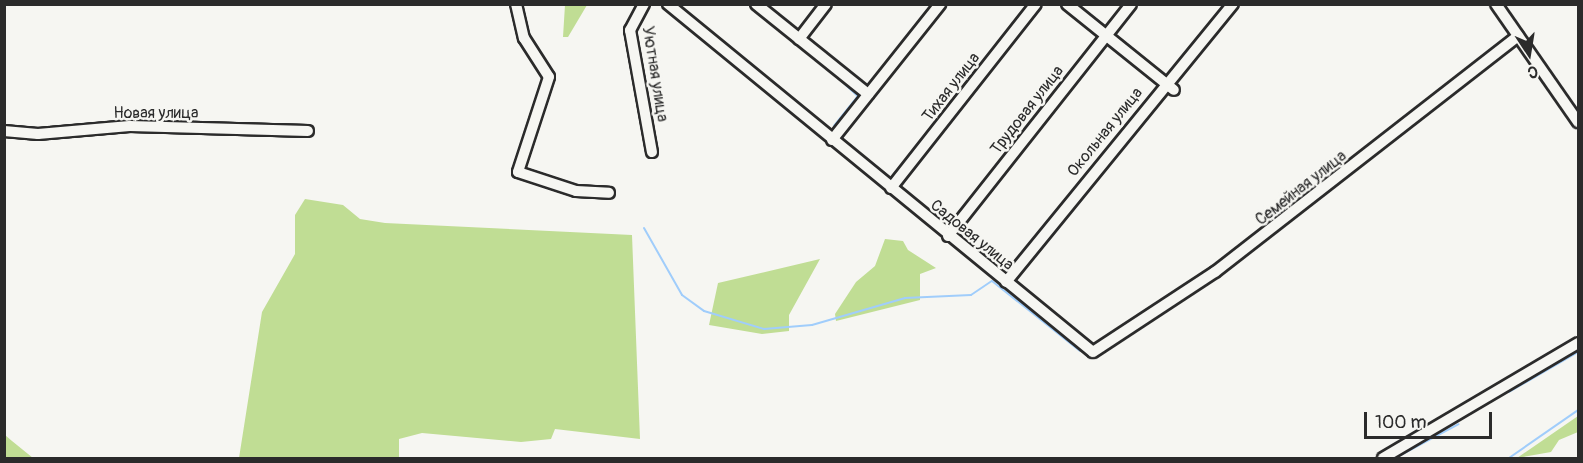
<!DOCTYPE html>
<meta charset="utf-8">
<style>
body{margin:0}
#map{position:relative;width:1583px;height:463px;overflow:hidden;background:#f6f6f2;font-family:Pangolin,sans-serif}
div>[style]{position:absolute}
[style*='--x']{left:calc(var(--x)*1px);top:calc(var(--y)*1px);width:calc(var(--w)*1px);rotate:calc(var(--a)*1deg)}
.green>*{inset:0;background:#c0dd94}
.stream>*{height:2px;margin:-1px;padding:0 1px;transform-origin:1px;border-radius:1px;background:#a0cdfb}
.roads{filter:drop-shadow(2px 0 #2b2b2b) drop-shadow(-2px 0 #2b2b2b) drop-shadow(0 2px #2b2b2b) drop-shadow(0 -2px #2b2b2b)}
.street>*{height:10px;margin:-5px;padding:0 5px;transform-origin:5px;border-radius:5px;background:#f6f6f2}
span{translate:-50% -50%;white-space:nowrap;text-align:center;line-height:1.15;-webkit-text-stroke:5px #f6f6f2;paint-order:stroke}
.street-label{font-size:16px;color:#2b2b2b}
.frame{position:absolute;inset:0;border:6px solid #2b2b2b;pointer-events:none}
.north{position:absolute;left:1499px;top:24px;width:60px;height:60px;-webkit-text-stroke:4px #f6f6f2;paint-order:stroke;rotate:168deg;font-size:16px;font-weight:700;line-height:24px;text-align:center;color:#2b2b2b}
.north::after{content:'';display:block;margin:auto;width:21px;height:27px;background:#2b2b2b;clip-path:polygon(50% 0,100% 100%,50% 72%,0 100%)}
.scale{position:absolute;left:1364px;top:412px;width:128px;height:27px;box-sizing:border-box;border:3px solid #2b2b2b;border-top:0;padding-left:8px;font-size:18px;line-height:21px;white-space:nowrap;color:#2b2b2b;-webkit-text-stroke:4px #f6f6f2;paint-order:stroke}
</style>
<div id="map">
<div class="green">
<div style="clip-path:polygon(565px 5px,587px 5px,568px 37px,563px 37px)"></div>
<div style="clip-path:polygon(305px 199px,343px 205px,360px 219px,385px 223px,632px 235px,640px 439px,555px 429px,551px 439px,521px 442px,422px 433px,399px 439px,399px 458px,239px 458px,262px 312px,295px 254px,295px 215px)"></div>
<div style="clip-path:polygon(885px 239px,903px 241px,908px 250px,936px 268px,920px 274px,920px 300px,836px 321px,835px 314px,856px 282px,875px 266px)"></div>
<div style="clip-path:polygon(820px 259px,789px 315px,789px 331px,762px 334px,709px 325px,718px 283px)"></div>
<div style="clip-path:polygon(1578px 416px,1578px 432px,1559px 440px,1551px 452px,1517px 458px)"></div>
<div style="clip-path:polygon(5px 435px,12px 441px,33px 458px,5px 458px)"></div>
</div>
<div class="stream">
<div style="--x:919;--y:22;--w:22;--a:-54"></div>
<div style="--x:834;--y:74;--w:33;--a:43"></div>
<div style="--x:858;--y:96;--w:38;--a:129"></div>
<div style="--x:644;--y:228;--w:77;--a:60.4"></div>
<div style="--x:682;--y:295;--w:27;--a:36"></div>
<div style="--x:704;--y:311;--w:63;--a:16.7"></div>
<div style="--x:764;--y:329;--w:48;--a:-4.8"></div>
<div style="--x:812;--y:325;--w:97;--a:-16.2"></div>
<div style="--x:905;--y:298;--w:66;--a:-2.6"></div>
<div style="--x:971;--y:295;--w:25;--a:-34"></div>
<div style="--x:992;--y:281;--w:112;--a:38.5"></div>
<div style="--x:1509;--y:392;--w:80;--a:-30.1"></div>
<div style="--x:1395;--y:458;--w:72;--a:-28"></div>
<div style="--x:1509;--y:458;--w:84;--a:-34.8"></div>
</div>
<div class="roads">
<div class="street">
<div style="--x:516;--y:4;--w:35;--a:77"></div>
<div style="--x:524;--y:38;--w:46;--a:57.3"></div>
<div style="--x:549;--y:77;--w:100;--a:108.1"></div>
<div style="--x:518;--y:172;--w:61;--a:18.1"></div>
<div style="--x:576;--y:191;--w:33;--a:3"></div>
<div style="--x:644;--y:4;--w:30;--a:118"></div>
<div style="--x:630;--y:30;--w:124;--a:79.8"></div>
<div style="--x:668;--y:4;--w:549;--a:39.31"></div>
<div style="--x:1093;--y:352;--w:146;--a:-33.3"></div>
<div style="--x:1215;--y:272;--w:384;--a:-37.9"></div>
<div style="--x:756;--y:4;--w:144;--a:38.8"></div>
<div style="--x:1067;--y:4;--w:137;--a:38.8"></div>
<div style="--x:1496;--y:4;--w:144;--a:55.2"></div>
<div style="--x:799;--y:39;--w:44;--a:-52.4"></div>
<div style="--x:4;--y:131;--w:34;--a:5"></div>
<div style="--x:38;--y:134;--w:92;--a:-5"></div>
<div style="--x:130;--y:126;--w:178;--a:1.6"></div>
<div style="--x:832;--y:140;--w:174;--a:-51.5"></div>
<div style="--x:891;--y:188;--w:234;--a:-51.8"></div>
<div style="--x:948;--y:236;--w:295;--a:-51.7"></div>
<div style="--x:1006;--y:282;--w:359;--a:-50.8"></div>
<div style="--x:1383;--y:458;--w:226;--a:-30.5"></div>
</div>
</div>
<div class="street-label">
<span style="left:655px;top:74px;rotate:81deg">Уютная улица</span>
<span style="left:951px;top:87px;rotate:-52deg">Тихая улица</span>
<span style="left:1027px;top:110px;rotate:-52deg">Трудовая улица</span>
<span style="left:156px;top:113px">Новая улица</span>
<span style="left:1105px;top:132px;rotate:-51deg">Окольная улица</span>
<span style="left:1301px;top:188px;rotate:-38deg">Семейная улица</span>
<span style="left:972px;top:235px;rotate:39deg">Садовая улица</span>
</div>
<div class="frame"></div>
<div class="north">С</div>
<div class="scale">100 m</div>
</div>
